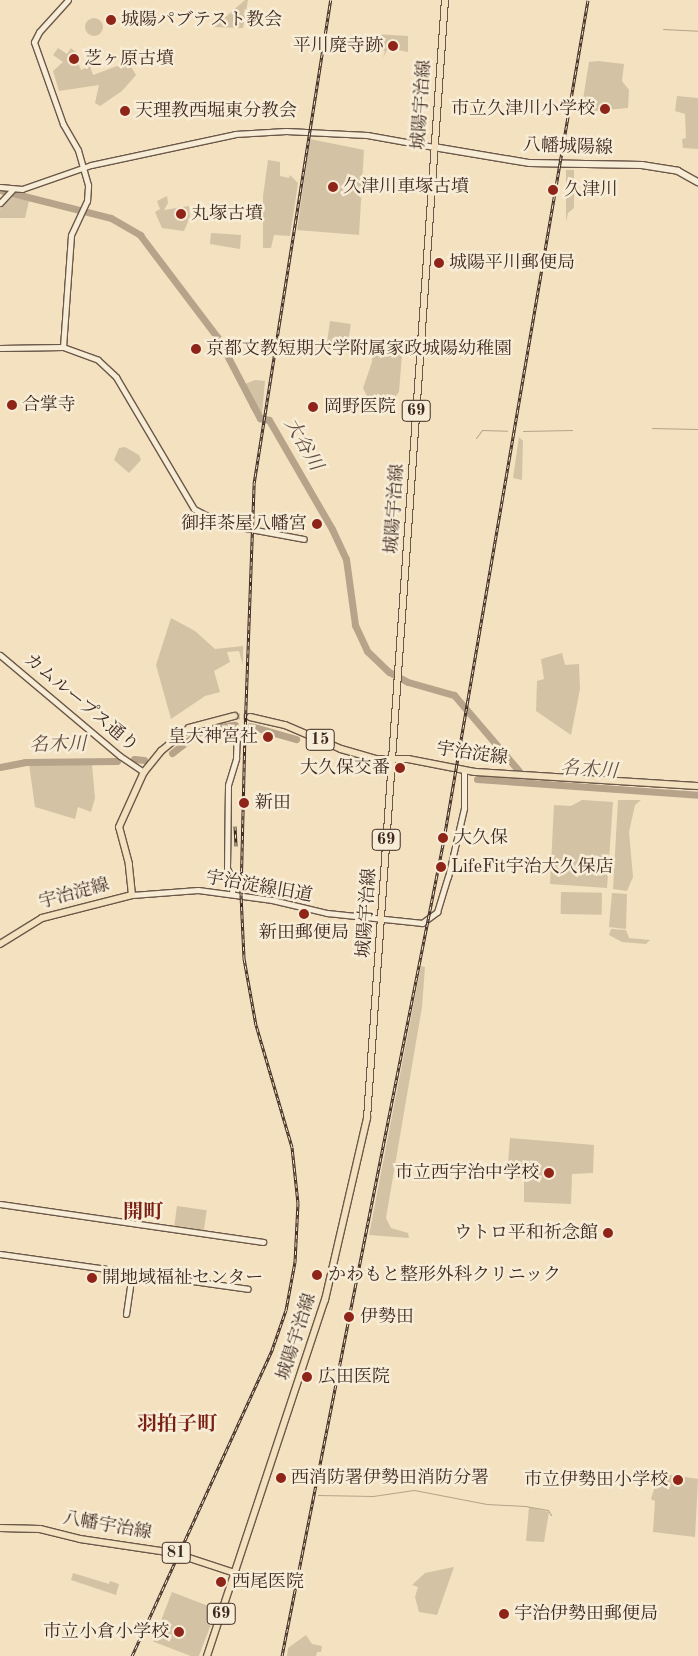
<!DOCTYPE html>
<meta charset="utf-8">
<style>
body{margin:0}
#map{position:relative;width:698px;height:1656px;overflow:hidden;background:#f3e1bf;font-family:"Old Standard TT","Noto Serif JP",serif}
div>[style]{position:absolute}
[style*='--x']{left:calc(var(--x)*1px);top:calc(var(--y)*1px);width:calc(var(--w)*1px);rotate:calc(var(--a)*1deg)}
.green>*{inset:0;background:#d4c2a4;transform-origin:0 0}
.round{border-radius:50%}
.stream>*{height:1px;margin:-0.5px;padding:0 0.5px;transform-origin:0.5px;border-radius:0.5px;background:#b6a38a}
.river>*{height:7px;margin:-3.5px;padding:0 3.5px;transform-origin:3.5px;border-radius:3.5px;background:#b6a38a}
.primary-tunnel>*{height:6px;margin-top:-3px;transform-origin:0;background:repeating-linear-gradient(90deg,#cfbca0 0 6px,transparent 0 9px)}
.roads{filter:drop-shadow(1px 0 #6c584a) drop-shadow(-1px 0 #6c584a) drop-shadow(0 1px #6c584a) drop-shadow(0 -1px #6c584a)}
.tertiary>*{height:5px;margin:-2.5px;padding:0 2.5px;transform-origin:2.5px;border-radius:2.5px;background:#f7ecd5}
.secondary>*{height:5.5px;margin:-2.75px;padding:0 2.75px;transform-origin:2.75px;border-radius:2.75px;background:#f7ecd5}
.primary>*{height:6px;margin:-3px;padding:0 3px;transform-origin:3px;border-radius:3px;background:#f3e1bf}
.rail>*{height:3px;margin-top:-1.5px;transform-origin:0;background:repeating-linear-gradient(90deg,#f7ecd5 0 4px,#3f2a23 0 8px);box-sizing:border-box;border-block:1px solid #3f2a23}
.dots>*{width:14px;height:14px;translate:-50% -50%;box-sizing:border-box;border:2px solid #f7ecd5;border-radius:50%}
span{translate:-50% -50%;white-space:nowrap;text-align:center;line-height:1.15;-webkit-text-stroke:5px #f7ecd5;paint-order:stroke}
.shield-label span{padding:1px 4px;background:#f7ecd5;border:1px solid;border-radius:4px;-webkit-text-stroke-width:0}
.shield-label{font-size:16px;color:#3f2a23;font-weight:700}
.poi-label{font-size:18px;color:#3f2a23}
.left{translate:0 -50%;text-align:left}
.right{translate:-100% -50%;text-align:right}
.street-label{font-size:18px;color:#3f2a23}
.water-label{font-size:19px;color:#634e42;font-style:italic}
.quarter-label{font-size:20px;color:#7a1f14;font-weight:700}
</style>
<div id="map">
<div class="green">
<div style="clip-path:polygon(245px 0,248px 0,243px 28px,214px 27px)"></div>
<div class="round" style="left:85px;top:18px;width:18px;height:18px"></div>
<div style="clip-path:polygon(375px 34px,408px 36px,408px 52px,388px 48px,383px 58px,385px 51px,375px 46px)"></div>
<div style="clip-path:polygon(58px 48px,67px 54px,71px 48px,79px 55px,78px 63px,81px 70px,90px 66px,93px 75px,128px 62px,136px 75px,122px 91px,100px 106px,95px 103px,99px 85px,59px 91px,53px 71px,63px 62px,53px 55px)"></div>
<div style="clip-path:polygon(598px 61px,624px 64px,622px 81px,629px 90px,628px 108px,581px 112px,589px 62px)"></div>
<div style="clip-path:polygon(677px 96px,698px 98px,698px 149px,683px 148px,682px 139px,686px 138px,685px 114px,675px 111px)"></div>
<div style="clip-path:polygon(310px 139px,364px 150px,359px 235px,297px 230px)"></div>
<div style="clip-path:polygon(268px 160px,280px 162px,280px 176px,289px 178px,290px 175px,298px 183px,290px 236px,274px 235px,271px 248px,263px 248px,263px 196px)"></div>
<div style="clip-path:polygon(566px 170px,574px 170px,574px 208px,568px 213px,566px 222px)"></div>
<div style="clip-path:polygon(167px 196px,168px 203px,164px 210px,189px 206px,190px 217px,184px 231px,162px 228px,155px 212px,160px 209px,157px 201px)"></div>
<div style="clip-path:polygon(12px 197px,29px 201px,25px 218px,0 218px,0 209px)"></div>
<div style="clip-path:polygon(211px 233px,241px 235px,240px 249px,210px 244px)"></div>
<div style="left:330px;top:321px;width:21px;height:28px;rotate:8deg"></div>
<div style="clip-path:polygon(379px 339px,403px 342px,399px 392px,389px 405px,367px 396px,363px 388px,372px 362px,373px 344px)"></div>
<div style="clip-path:polygon(255px 380px,265px 381px,262px 414px,254px 405px,245px 384px)"></div>
<div style="clip-path:polygon(519px 437px,523px 441px,522px 480px,513px 478px)"></div>
<div style="clip-path:polygon(125px 447px,139px 455px,141px 460px,129px 473px,114px 460px,119px 448px)"></div>
<div style="clip-path:polygon(171px 618px,195px 631px,215px 649px,243px 646px,243px 665px,239px 651px,227px 652px,230px 662px,214px 671px,220px 692px,205px 696px,171px 719px,156px 665px)"></div>
<div style="clip-path:polygon(562px 653px,565px 665px,579px 664px,580px 689px,571px 735px,536px 711px,537px 681px,544px 679px,541px 659px)"></div>
<div style="clip-path:polygon(29px 764px,92px 765px,95px 798px,91px 812px,78px 807px,75px 819px,35px 807px)"></div>
<div style="clip-path:polygon(582px 800px,613px 802px,607px 888px,550px 884px,554px 805px,571px 806px)"></div>
<div style="clip-path:polygon(618px 800px,641px 800px,635px 805px,629px 832px,633px 877px,627px 891px,613px 889px)"></div>
<div style="left:561px;top:892px;width:41px;height:22px;rotate:1deg"></div>
<div style="clip-path:polygon(612px 893px,627px 894px,626px 929px,609px 927px)"></div>
<div style="clip-path:polygon(611px 929px,626px 930px,629px 938px,650px 940px,646px 944px,622px 942px,609px 935px)"></div>
<div style="clip-path:polygon(421px 966px,425px 967px,422px 1007px,386px 1218px,391px 1228px,408px 1233px,409px 1238px,369px 1235px)"></div>
<div style="clip-path:polygon(510px 1138px,594px 1145px,593px 1173px,572px 1174px,571px 1204px,524px 1202px,524px 1178px,507px 1177px)"></div>
<div style="left:177px;top:1206px;width:30px;height:20px;rotate:8deg"></div>
<div style="clip-path:polygon(659px 1473px,698px 1479px,695px 1537px,653px 1532px,655px 1501px,651px 1499px)"></div>
<div style="clip-path:polygon(529px 1507px,549px 1512px,544px 1542px,526px 1541px)"></div>
<div style="clip-path:polygon(454px 1567px,437px 1615px,419px 1612px,415px 1597px,418px 1587px,412px 1585px,425px 1573px)"></div>
<div style="clip-path:polygon(73px 1573px,109px 1584px,110px 1581px,119px 1584px,116px 1595px,71px 1580px)"></div>
<div style="left:172px;top:1592px;width:48px;height:53px;rotate:21deg"></div>
<div style="clip-path:polygon(306px 1635px,312px 1644px,322px 1646px,321px 1652px,317px 1652px,316px 1656px,287px 1656px,288px 1648px)"></div>
</div>
<div class="stream">
<div style="--x:663;--y:29;--w:35;--a:3"></div>
<div style="--x:652;--y:428;--w:46;--a:1.2"></div>
<div style="--x:523;--y:431;--w:49;--a:-1.2"></div>
<div style="--x:476;--y:438;--w:10;--a:-53"></div>
<div style="--x:482;--y:430;--w:25;--a:2"></div>
<div style="--x:318;--y:1495;--w:55;--a:1"></div>
<div style="--x:373;--y:1496;--w:41;--a:-8.3"></div>
<div style="--x:414;--y:1490;--w:74;--a:10.9"></div>
<div style="--x:487;--y:1504;--w:38;--a:3"></div>
<div style="--x:525;--y:1506;--w:23;--a:10"></div>
<div style="--x:548;--y:1510;--w:6;--a:59"></div>
</div>
<div class="river">
<div style="--x:0;--y:190;--w:114;--a:14.2"></div>
<div style="--x:111;--y:218;--w:34;--a:30"></div>
<div style="--x:140;--y:235;--w:129;--a:52.9"></div>
<div style="--x:218;--y:338;--w:76;--a:62.4"></div>
<div style="--x:253;--y:405;--w:15;--a:62"></div>
<div style="--x:260;--y:418;--w:9;--a:13"></div>
<div style="--x:269;--y:420;--w:126;--a:60"></div>
<div style="--x:332;--y:529;--w:33;--a:65"></div>
<div style="--x:346;--y:559;--w:67;--a:82.2"></div>
<div style="--x:355;--y:625;--w:29;--a:65"></div>
<div style="--x:367;--y:651;--w:30;--a:44"></div>
<div style="--x:389;--y:672;--w:21;--a:28"></div>
<div style="--x:408;--y:682;--w:48;--a:15.8"></div>
<div style="--x:454;--y:695;--w:100;--a:49.5"></div>
<div style="--x:250;--y:726;--w:48;--a:15.8"></div>
<div style="--x:172;--y:753;--w:31;--a:-38"></div>
<div style="--x:196;--y:734;--w:14;--a:-25"></div>
<div style="--x:209;--y:728;--w:26;--a:-7"></div>
<div style="--x:134;--y:759;--w:10;--a:6"></div>
<div style="--x:0;--y:767;--w:25;--a:-11"></div>
<div style="--x:25;--y:762;--w:92;--a:-0.6"></div>
<div style="--x:477;--y:779;--w:222;--a:4.1"></div>
</div>
<div class="primary-tunnel">
<div style="--x:234;--y:716;--w:16;--a:4"></div>
</div>
<div class="roads">
<div class="tertiary">
<div style="--x:0;--y:187;--w:22;--a:5"></div>
<div style="--x:22;--y:189;--w:73;--a:-19.2"></div>
<div style="--x:91;--y:165;--w:147;--a:-12.1"></div>
<div style="--x:235;--y:134;--w:51;--a:-3.4"></div>
<div style="--x:286;--y:131;--w:81;--a:2.8"></div>
<div style="--x:367;--y:135;--w:68;--a:10.2"></div>
<div style="--x:0;--y:203;--w:18;--a:-47"></div>
<div style="--x:63;--y:347;--w:112;--a:-85.9"></div>
<div style="--x:71;--y:235;--w:38;--a:-65"></div>
<div style="--x:87;--y:201;--w:16;--a:-86"></div>
<div style="--x:88;--y:185;--w:36;--a:-106"></div>
<div style="--x:78;--y:150;--w:30;--a:-120"></div>
<div style="--x:63;--y:124;--w:87;--a:-109.5"></div>
<div style="--x:34;--y:42;--w:11;--a:-63"></div>
<div style="--x:39;--y:32;--w:43;--a:-47.8"></div>
<div style="--x:0;--y:348;--w:63;--a:-0.9"></div>
<div style="--x:63;--y:347;--w:37;--a:20"></div>
<div style="--x:98;--y:360;--w:25;--a:43"></div>
<div style="--x:116;--y:377;--w:153;--a:59.4"></div>
<div style="--x:194;--y:509;--w:33;--a:27"></div>
<div style="--x:223;--y:524;--w:82;--a:10.5"></div>
<div style="--x:0;--y:655;--w:157;--a:40.1"></div>
<div style="--x:120;--y:756;--w:29;--a:34"></div>
<div style="--x:232;--y:894;--w:13;--a:-86"></div>
<div style="--x:233;--y:881;--w:14;--a:-115"></div>
<div style="--x:227;--y:868;--w:83;--a:-89.3"></div>
<div style="--x:228;--y:785;--w:28;--a:-73"></div>
<div style="--x:236;--y:758;--w:28;--a:-88"></div>
<div style="--x:132;--y:895;--w:66;--a:-4.3"></div>
<div style="--x:198;--y:890;--w:75;--a:7.7"></div>
<div style="--x:272;--y:900;--w:57;--a:13.3"></div>
<div style="--x:327;--y:913;--w:96;--a:6"></div>
<div style="--x:422;--y:923;--w:19;--a:-36"></div>
<div style="--x:437;--y:912;--w:37;--a:-73"></div>
<div style="--x:448;--y:877;--w:71;--a:-76.9"></div>
<div style="--x:464;--y:808;--w:38;--a:-90"></div>
<div style="--x:0;--y:1204;--w:266;--a:8.2"></div>
<div style="--x:0;--y:1254;--w:250;--a:8"></div>
<div style="--x:126;--y:1314;--w:41;--a:-81.7"></div>
</div>
<div class="secondary">
<div style="--x:434;--y:147;--w:97;--a:9.5"></div>
<div style="--x:530;--y:163;--w:112;--a:1"></div>
<div style="--x:642;--y:165;--w:36;--a:9"></div>
<div style="--x:678;--y:171;--w:23;--a:29"></div>
</div>
<div class="primary">
<div style="--x:250;--y:717;--w:36;--a:13"></div>
<div style="--x:285;--y:725;--w:61;--a:23.2"></div>
<div style="--x:341;--y:749;--w:36;--a:16"></div>
<div style="--x:376;--y:759;--w:32;--a:0"></div>
<div style="--x:408;--y:759;--w:68;--a:11"></div>
<div style="--x:475;--y:772;--w:223;--a:3.6"></div>
<div style="--x:0;--y:944;--w:49;--a:-31.8"></div>
<div style="--x:42;--y:918;--w:93;--a:-14.3"></div>
<div style="--x:132;--y:895;--w:31;--a:-96"></div>
<div style="--x:129;--y:864;--w:38;--a:-105"></div>
<div style="--x:119;--y:827;--w:60;--a:-65.6"></div>
<div style="--x:144;--y:772;--w:27;--a:-51"></div>
<div style="--x:161;--y:751;--w:36;--a:-39"></div>
<div style="--x:189;--y:728;--w:47;--a:-14.9"></div>
<div style="--x:0;--y:1528;--w:40;--a:1.4"></div>
<div style="--x:40;--y:1529;--w:41;--a:14"></div>
<div style="--x:80;--y:1539;--w:95;--a:8.5"></div>
<div style="--x:174;--y:1553;--w:64;--a:18.2"></div>
<div style="--x:207;--y:1656;--w:375;--a:-71.7"></div>
<div style="--x:325;--y:1300;--w:187;--a:-77"></div>
<div style="--x:367;--y:1118;--w:1121;--a:-86.01"></div>
</div>
</div>
<div class="rail">
<div style="--x:235;--y:826;--w:20;--a:87"></div>
<div style="--x:132;--y:1656;--w:337;--a:-65.4"></div>
<div style="--x:272;--y:1350;--w:42;--a:-70.7"></div>
<div style="--x:286;--y:1310;--w:49;--a:-79.4"></div>
<div style="--x:295;--y:1262;--w:59;--a:-87.1"></div>
<div style="--x:298;--y:1203;--w:56;--a:-96.1"></div>
<div style="--x:292;--y:1147;--w:127;--a:-106.4"></div>
<div style="--x:256;--y:1025;--w:68;--a:-100.2"></div>
<div style="--x:244;--y:958;--w:63;--a:-92.7"></div>
<div style="--x:241;--y:895;--w:162;--a:-88.6"></div>
<div style="--x:245;--y:733;--w:249;--a:-87.9"></div>
<div style="--x:254;--y:484;--w:490;--a:-81"></div>
<div style="--x:282;--y:1656;--w:833;--a:-78.78"></div>
<div style="--x:444;--y:839;--w:851;--a:-80.26"></div>
</div>
<div class="dots">
<div style="left:111px;top:20px;background:#8f2418"></div>
<div style="left:393px;top:46px;background:#8f2418"></div>
<div style="left:74px;top:59px;background:#8f2418"></div>
<div style="left:605px;top:109px;background:#8f2418"></div>
<div style="left:125px;top:111px;background:#8f2418"></div>
<div style="left:333px;top:187px;background:#8f2418"></div>
<div style="left:553px;top:190px;background:#8f2418"></div>
<div style="left:181px;top:214px;background:#8f2418"></div>
<div style="left:439px;top:263px;background:#8f2418"></div>
<div style="left:196px;top:349px;background:#8f2418"></div>
<div style="left:12px;top:405px;background:#8f2418"></div>
<div style="left:313px;top:407px;background:#8f2418"></div>
<div style="left:317px;top:524px;background:#8f2418"></div>
<div style="left:268px;top:737px;background:#8f2418"></div>
<div style="left:400px;top:768px;background:#8f2418"></div>
<div style="left:244px;top:803px;background:#8f2418"></div>
<div style="left:443px;top:838px;background:#8f2418"></div>
<div style="left:441px;top:867px;background:#8f2418"></div>
<div style="left:304px;top:914px;background:#8f2418"></div>
<div style="left:549px;top:1173px;background:#8f2418"></div>
<div style="left:608px;top:1233px;background:#8f2418"></div>
<div style="left:317px;top:1275px;background:#8f2418"></div>
<div style="left:92px;top:1278px;background:#8f2418"></div>
<div style="left:349px;top:1317px;background:#8f2418"></div>
<div style="left:307px;top:1377px;background:#8f2418"></div>
<div style="left:281px;top:1478px;background:#8f2418"></div>
<div style="left:678px;top:1480px;background:#8f2418"></div>
<div style="left:221px;top:1582px;background:#8f2418"></div>
<div style="left:504px;top:1614px;background:#8f2418"></div>
<div style="left:179px;top:1632px;background:#8f2418"></div>
</div>
<div class="shield-label">
<span style="left:416px;top:411px">69</span>
<span style="left:320px;top:740px">15</span>
<span style="left:386px;top:840px">69</span>
<span style="left:176px;top:1553px">81</span>
<span style="left:221px;top:1614px">69</span>
</div>
<div class="poi-label">
<span class="left" style="left:121px;top:20px">城陽パブテスト教会</span>
<span class="right" style="left:383px;top:46px">平川廃寺跡</span>
<span class="left" style="left:84px;top:59px">芝ヶ原古墳</span>
<span class="right" style="left:595px;top:109px">市立久津川小学校</span>
<span class="left" style="left:135px;top:111px">天理教西堀東分教会</span>
<span class="left" style="left:343px;top:187px">久津川車塚古墳</span>
<span class="left" style="left:564px;top:190px">久津川</span>
<span class="left" style="left:191px;top:214px">丸塚古墳</span>
<span class="left" style="left:449px;top:263px">城陽平川郵便局</span>
<span class="left" style="left:206px;top:349px">京都文教短期大学附属家政城陽幼稚園</span>
<span class="left" style="left:22px;top:405px">合掌寺</span>
<span class="left" style="left:324px;top:407px">岡野医院</span>
<span class="right" style="left:307px;top:524px">御拝茶屋八幡宮</span>
<span class="right" style="left:258px;top:737px">皇大神宮社</span>
<span class="right" style="left:390px;top:768px">大久保交番</span>
<span class="left" style="left:255px;top:803px">新田</span>
<span class="left" style="left:454px;top:838px">大久保</span>
<span class="left" style="left:451px;top:867px">LifeFit宇治大久保店</span>
<span style="left:304px;top:933px">新田郵便局</span>
<span class="right" style="left:539px;top:1173px">市立西宇治中学校</span>
<span class="right" style="left:598px;top:1233px">ウトロ平和祈念館</span>
<span class="left" style="left:328px;top:1275px">かわもと整形外科クリニック</span>
<span class="left" style="left:102px;top:1278px">開地域福祉センター</span>
<span class="left" style="left:360px;top:1317px">伊勢田</span>
<span class="left" style="left:318px;top:1377px">広田医院</span>
<span class="left" style="left:291px;top:1478px">西消防署伊勢田消防分署</span>
<span class="right" style="left:668px;top:1480px">市立伊勢田小学校</span>
<span class="left" style="left:232px;top:1582px">西尾医院</span>
<span class="left" style="left:514px;top:1614px">宇治伊勢田郵便局</span>
<span class="right" style="left:169px;top:1632px">市立小倉小学校</span>
</div>
<div class="street-label">
<span style="left:422px;top:105px;rotate:-86deg">城陽宇治線</span>
<span style="left:568px;top:147px;rotate:2deg">八幡城陽線</span>
<span style="left:395px;top:509px;rotate:-86deg">城陽宇治線</span>
<span style="left:81px;top:703px;rotate:40deg">カムループス通り</span>
<span style="left:472px;top:754px;rotate:8deg">宇治淀線</span>
<span style="left:259px;top:887px;rotate:10deg">宇治淀線旧道</span>
<span style="left:74px;top:894px;rotate:-15deg">宇治淀線</span>
<span style="left:367px;top:913px;rotate:-86deg">城陽宇治線</span>
<span style="left:297px;top:1337px;rotate:-72deg">城陽宇治線</span>
<span style="left:107px;top:1526px;rotate:10deg">八幡宇治線</span>
</div>
<div class="water-label">
<span style="left:302px;top:445px;rotate:60deg">大谷川</span>
<span style="left:58px;top:746px;rotate:-1deg">名木川</span>
<span style="left:589px;top:771px;rotate:4deg">名木川</span>
</div>
<div class="quarter-label">
<span style="left:143px;top:1213px">開町</span>
<span style="left:177px;top:1425px">羽拍子町</span>
</div>
</div>
